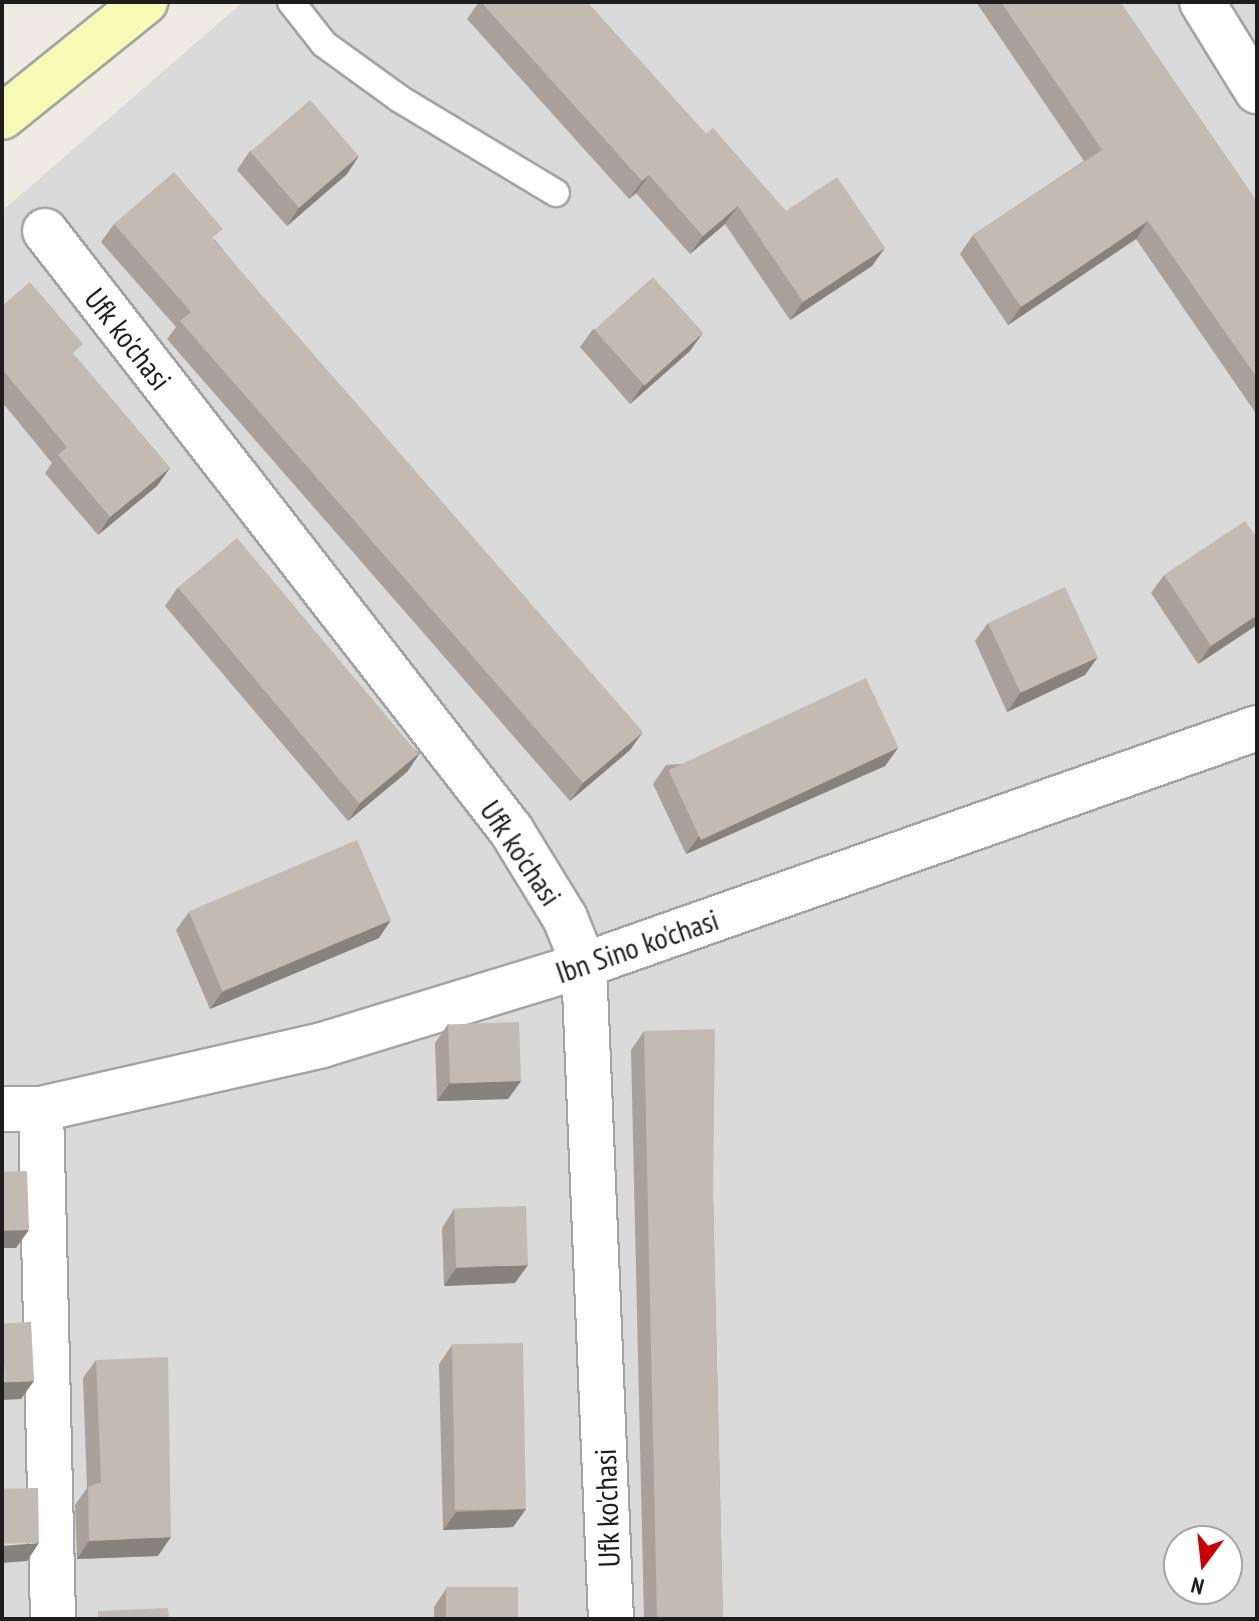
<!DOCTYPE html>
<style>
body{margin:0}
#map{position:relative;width:1259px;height:1621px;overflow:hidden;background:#efebe3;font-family:"PT Sans Narrow",sans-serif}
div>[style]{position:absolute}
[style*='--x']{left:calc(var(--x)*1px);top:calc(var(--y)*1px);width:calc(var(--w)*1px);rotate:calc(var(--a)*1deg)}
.residential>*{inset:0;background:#dbdada}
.roads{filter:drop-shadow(2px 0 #a4a4a4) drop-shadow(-2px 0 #a4a4a4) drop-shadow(0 2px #a4a4a4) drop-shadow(0 -2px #a4a4a4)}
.lane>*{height:26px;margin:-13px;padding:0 13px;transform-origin:13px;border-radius:13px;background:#fff}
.street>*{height:44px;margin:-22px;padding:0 22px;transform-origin:22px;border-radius:22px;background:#fff}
.secondary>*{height:44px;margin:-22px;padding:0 22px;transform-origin:22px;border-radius:22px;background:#f7fab5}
.wall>*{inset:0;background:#a8a099}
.shaded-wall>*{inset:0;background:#88827d}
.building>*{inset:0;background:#c3bab2;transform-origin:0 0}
span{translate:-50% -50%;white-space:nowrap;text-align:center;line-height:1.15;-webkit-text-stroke:6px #fff;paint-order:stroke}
.street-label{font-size:30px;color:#1d1d1d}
.frame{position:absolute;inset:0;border:4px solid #1d1d1d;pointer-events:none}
.north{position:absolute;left:1163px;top:1525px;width:80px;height:80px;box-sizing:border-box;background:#fff;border:2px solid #a5a5a5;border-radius:50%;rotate:195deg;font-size:22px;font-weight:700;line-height:32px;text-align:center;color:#1d1d1d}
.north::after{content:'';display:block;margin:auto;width:28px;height:36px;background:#ca0000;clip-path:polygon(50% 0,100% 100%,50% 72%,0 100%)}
</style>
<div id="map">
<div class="residential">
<div style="clip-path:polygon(evenodd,243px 2px,1257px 2px,1257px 1619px,2px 1619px,2px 211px,243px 2px,1179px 1541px,1227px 1541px,1227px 1589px,1179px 1589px,1179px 1541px)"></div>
</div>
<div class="roads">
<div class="lane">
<div style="--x:291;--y:2;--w:53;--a:51.8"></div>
<div style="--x:324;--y:44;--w:94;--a:35.9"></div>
<div style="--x:400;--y:99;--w:182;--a:31.1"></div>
</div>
<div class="street">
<div style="--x:1202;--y:2;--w:105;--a:58.3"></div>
<div style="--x:45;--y:231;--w:759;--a:52.12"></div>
<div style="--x:511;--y:830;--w:103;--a:58.5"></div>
<div style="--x:565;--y:918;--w:51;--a:68"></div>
<div style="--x:584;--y:965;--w:655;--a:87.64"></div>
<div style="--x:2;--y:1109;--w:39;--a:0"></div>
<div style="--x:41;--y:1109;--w:288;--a:-12.8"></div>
<div style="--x:322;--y:1045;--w:274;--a:-17"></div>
<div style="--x:584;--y:965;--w:714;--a:-19.4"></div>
<div style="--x:41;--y:1109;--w:510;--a:88.65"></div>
</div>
<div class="secondary">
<div style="--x:2;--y:117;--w:184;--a:-38.8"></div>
</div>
</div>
<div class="wall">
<div style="clip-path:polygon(479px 2px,587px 2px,706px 134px,786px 211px,872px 266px,790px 320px,725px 224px,690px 254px,636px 193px,629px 199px,467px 19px)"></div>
<div style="clip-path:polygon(976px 2px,1120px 2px,1257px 202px,1257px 415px,1136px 239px,1008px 325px,960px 254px,973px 235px,1084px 161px)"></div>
<div style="clip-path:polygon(250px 151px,359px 156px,346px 175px,287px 226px,237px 170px)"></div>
<div style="clip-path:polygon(114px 224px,215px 240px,630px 750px,570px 801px,167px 339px,176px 327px,101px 242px)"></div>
<div style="clip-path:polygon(2px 306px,75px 356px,170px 468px,157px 486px,98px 535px,45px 473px,52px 463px,2px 402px)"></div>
<div style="clip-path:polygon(593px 329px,690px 351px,630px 404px,580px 347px)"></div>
<div style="clip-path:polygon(1164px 575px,1257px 625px,1198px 664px,1151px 593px)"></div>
<div style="clip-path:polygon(178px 587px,420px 753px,407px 772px,348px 821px,165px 606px)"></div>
<div style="clip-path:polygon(988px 623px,1085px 675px,1007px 712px,975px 641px)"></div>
<div style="clip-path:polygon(898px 748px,885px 766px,686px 854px,653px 784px,666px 765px)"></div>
<div style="clip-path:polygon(189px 912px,379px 938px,210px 1009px,176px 930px)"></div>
<div style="clip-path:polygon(448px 1024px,521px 1081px,508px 1099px,437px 1101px,435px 1043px)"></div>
<div style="clip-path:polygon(644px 1031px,713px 1196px,723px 1619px,644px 1619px,631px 1050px)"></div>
<div style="clip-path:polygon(454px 1209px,515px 1283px,444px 1286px,442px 1228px)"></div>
<div style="clip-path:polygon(452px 1345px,526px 1509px,513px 1527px,443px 1530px,439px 1364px)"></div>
<div style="clip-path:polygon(96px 1360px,158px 1556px,77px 1559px,75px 1505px,87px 1488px,83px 1378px)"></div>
<div style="clip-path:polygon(446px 1589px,518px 1619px,434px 1619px,434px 1607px)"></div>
</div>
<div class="shaded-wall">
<div style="clip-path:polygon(359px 156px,346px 175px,287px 226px,299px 208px)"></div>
<div style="clip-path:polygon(649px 175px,636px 193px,629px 199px,642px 181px)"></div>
<div style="clip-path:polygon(738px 206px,725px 224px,690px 254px,703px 236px)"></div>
<div style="clip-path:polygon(1148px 221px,1136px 239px,1008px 325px,1021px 307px)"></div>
<div style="clip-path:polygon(885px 248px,872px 266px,790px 320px,803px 302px)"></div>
<div style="clip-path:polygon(703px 333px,690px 351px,630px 404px,643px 385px)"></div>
<div style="clip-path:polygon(170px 468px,157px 486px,98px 535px,110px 517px)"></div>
<div style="clip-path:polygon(1257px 615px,1257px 625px,1198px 664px,1211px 646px)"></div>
<div style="clip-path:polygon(1098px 657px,1085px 675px,1007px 712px,1020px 693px)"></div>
<div style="clip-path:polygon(643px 732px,630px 750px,570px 801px,583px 783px)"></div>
<div style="clip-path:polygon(898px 748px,885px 766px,686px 854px,699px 836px)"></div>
<div style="clip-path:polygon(420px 753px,407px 772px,348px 821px,361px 802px)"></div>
<div style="clip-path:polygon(391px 920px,379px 938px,210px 1009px,223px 991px)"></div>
<div style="clip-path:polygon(521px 1081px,508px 1099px,437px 1101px,450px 1083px)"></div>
<div style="clip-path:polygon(2px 1230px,29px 1230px,16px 1248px,2px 1248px)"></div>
<div style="clip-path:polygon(528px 1265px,515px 1283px,444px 1286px,456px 1268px)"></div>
<div style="clip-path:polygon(34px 1381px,21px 1399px,2px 1400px,2px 1382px)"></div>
<div style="clip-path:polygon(526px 1509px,513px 1527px,443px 1530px,456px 1512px)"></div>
<div style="clip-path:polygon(171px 1537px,158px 1556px,77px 1559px,89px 1541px)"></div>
<div style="clip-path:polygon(39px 1543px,27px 1561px,2px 1563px,2px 1546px)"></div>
</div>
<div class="building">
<div style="clip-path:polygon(481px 2px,587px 2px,706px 134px,713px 128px,786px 211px,837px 177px,885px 248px,803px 302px,738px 206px,703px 236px,649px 175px,642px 181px)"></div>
<div style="clip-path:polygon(1001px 2px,1120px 2px,1257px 202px,1257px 378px,1148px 221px,1021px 307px,973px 235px,1102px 150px)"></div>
<div style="left:310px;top:100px;width:74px;height:79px;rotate:49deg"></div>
<div style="clip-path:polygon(174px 172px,223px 229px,212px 238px,643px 732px,583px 783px,180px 321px,191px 312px,114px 224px)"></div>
<div style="left:653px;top:277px;width:75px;height:79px;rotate:48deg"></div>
<div style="clip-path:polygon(30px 282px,83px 344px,73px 353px,170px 468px,110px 517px,58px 455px,67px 447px,2px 369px,2px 306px)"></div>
<div style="clip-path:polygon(1245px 521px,1257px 538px,1257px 615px,1211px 646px,1164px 575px)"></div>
<div style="left:237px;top:538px;width:282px;height:77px;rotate:50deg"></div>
<div style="left:1065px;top:587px;width:77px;height:85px;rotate:65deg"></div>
<div style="left:866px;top:678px;width:77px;height:218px;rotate:65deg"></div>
<div style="left:357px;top:840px;width:87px;height:183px;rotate:67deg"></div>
<div style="left:519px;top:1022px;width:59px;height:71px;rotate:88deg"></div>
<div style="clip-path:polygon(715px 1029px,713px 1196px,723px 1619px,657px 1619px,644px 1031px)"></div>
<div style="left:27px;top:1171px;width:59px;height:25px;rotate:88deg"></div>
<div style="left:526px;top:1206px;width:59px;height:72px;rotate:88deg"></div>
<div style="left:31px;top:1322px;width:59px;height:29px;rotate:87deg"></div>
<div style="left:523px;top:1343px;width:166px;height:71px;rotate:89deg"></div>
<div style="clip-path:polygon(168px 1357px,171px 1537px,89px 1541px,88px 1487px,101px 1482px,96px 1360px)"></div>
<div style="left:38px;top:1488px;width:55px;height:36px;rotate:89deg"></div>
<div style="left:518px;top:1587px;width:32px;height:72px;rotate:90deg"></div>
<div style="clip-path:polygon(168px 1608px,169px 1619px,98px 1619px,98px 1611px)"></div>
</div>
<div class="street-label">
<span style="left:128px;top:339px;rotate:52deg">Ufk ko'chasi</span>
<span style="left:521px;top:853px;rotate:56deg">Ufk ko'chasi</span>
<span style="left:637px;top:946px;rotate:-19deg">Ibn Sino ko'chasi</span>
<span style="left:607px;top:1508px;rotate:-92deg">Ufk ko'chasi</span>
</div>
<div class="frame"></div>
<div class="north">N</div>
</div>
